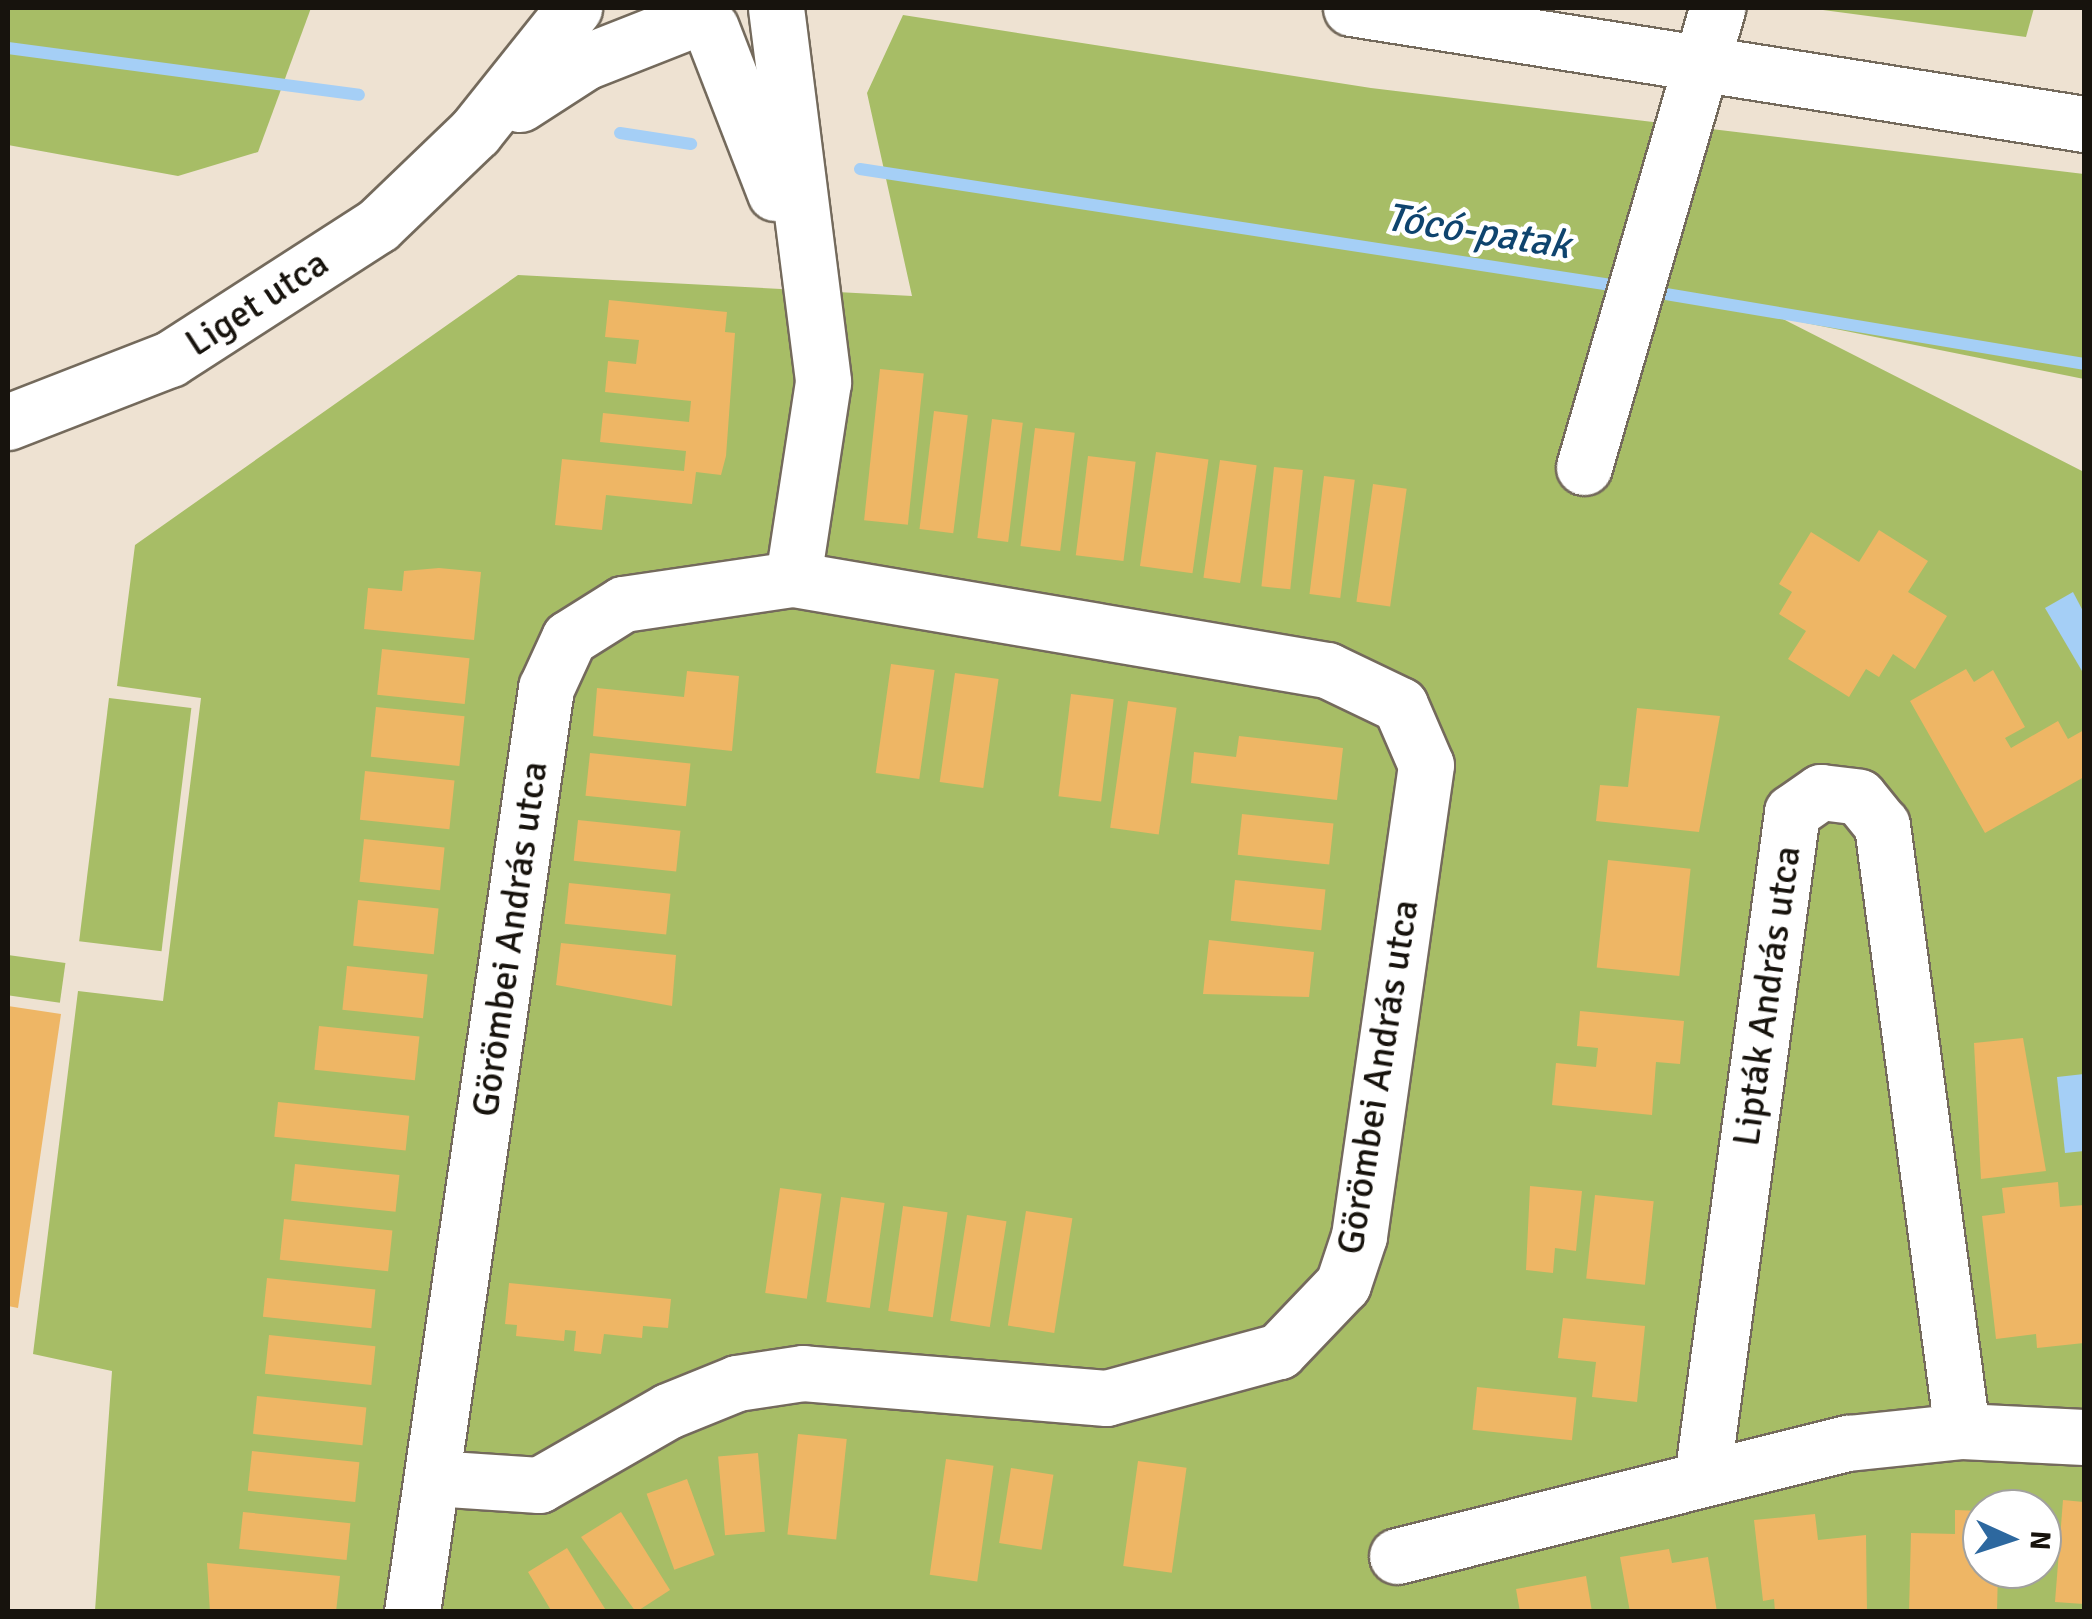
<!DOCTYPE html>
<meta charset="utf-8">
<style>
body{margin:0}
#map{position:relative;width:2092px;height:1619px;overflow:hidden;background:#eee2d2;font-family:Signika,sans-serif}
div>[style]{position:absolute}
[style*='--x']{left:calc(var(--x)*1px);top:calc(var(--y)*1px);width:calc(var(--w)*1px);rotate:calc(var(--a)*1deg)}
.green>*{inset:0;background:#a7bd66;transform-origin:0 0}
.water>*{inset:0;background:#a5cff6}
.stream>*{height:12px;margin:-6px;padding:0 6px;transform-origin:6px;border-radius:6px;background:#a5cff6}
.building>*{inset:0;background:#eeb665;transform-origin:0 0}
.roads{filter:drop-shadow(2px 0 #746a5c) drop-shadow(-2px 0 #746a5c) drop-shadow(0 2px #746a5c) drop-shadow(0 -2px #746a5c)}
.minor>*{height:55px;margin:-27.5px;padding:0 27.5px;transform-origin:27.5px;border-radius:27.5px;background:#fff}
span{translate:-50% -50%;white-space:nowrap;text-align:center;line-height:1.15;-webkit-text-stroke:9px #fff;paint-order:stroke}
.street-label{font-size:38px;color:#17130d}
.water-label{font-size:40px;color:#0f446e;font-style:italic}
.frame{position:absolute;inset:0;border:10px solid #17130d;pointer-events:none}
.north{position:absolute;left:1962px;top:1489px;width:100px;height:100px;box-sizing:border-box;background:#fff;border:2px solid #a2a19e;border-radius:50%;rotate:93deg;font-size:28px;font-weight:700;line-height:40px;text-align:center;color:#17130d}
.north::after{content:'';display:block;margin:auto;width:35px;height:45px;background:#2d689f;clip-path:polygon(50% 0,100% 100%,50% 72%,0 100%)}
</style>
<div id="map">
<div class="green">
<div style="clip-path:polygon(8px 8px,311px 8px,258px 152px,178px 176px,8px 145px)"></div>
<div style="clip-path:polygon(1808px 8px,2034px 8px,2026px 37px)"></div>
<div style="clip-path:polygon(evenodd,903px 15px,1371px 88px,2084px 174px,2084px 379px,1781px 318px,2084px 472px,2084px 1611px,95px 1611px,112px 1371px,33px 1354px,78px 991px,163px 1001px,201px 698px,117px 686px,135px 545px,518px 275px,912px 296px,867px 93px,903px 15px,1982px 1509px,2042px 1509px,2042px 1569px,1982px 1569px,1982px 1509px)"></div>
<div style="left:109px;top:698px;width:83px;height:245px;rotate:7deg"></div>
<div style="left:8px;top:955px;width:58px;height:40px;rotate:8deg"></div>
</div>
<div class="water">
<div style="clip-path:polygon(2073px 592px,2084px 613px,2082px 671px,2045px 608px)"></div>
<div style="clip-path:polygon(2084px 1074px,2084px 1151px,2065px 1153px,2057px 1077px)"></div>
</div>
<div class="stream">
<div style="--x:8;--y:48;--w:354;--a:7.6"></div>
<div style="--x:620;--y:133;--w:72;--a:8.8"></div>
<div style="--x:860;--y:169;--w:773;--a:8.78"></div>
<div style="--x:1648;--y:291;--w:442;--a:9.5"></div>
</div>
<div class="building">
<div style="clip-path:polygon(609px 300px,727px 312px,725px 332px,735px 333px,726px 456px,721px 475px,696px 472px,692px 504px,606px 495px,602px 530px,555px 525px,562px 459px,684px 471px,686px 451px,600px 442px,603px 413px,689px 422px,691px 401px,605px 392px,608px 361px,636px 364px,639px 340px,605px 337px)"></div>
<div style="left:880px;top:369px;width:44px;height:152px;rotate:6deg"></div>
<div style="left:934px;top:411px;width:34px;height:119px;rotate:7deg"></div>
<div style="left:992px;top:419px;width:31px;height:120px;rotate:7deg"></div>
<div style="left:1035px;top:428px;width:40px;height:119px;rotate:7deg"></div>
<div style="left:1156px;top:452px;width:53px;height:115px;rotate:8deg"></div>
<div style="left:1088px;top:456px;width:48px;height:100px;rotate:7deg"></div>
<div style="left:1220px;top:460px;width:37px;height:119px;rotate:8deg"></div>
<div style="left:1274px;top:467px;width:29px;height:120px;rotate:6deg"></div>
<div style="left:1324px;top:476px;width:31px;height:119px;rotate:7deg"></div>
<div style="left:1373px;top:484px;width:34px;height:119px;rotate:8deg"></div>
<div style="clip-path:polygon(1879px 530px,1928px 561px,1908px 592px,1947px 616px,1915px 669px,1893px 654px,1879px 677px,1866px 669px,1849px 697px,1788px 659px,1806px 631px,1779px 614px,1792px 592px,1779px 584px,1811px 532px,1859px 562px)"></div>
<div style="clip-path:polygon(439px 568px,481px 572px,474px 640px,364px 629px,368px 588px,402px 591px,404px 571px)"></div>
<div style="left:382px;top:649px;width:88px;height:46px;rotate:6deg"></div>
<div style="left:891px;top:664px;width:44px;height:110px;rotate:8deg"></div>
<div style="clip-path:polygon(1966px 669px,1974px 682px,1993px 670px,2025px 727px,2005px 738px,2011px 748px,2058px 721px,2068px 739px,2084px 730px,2084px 777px,1985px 833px,1910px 701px)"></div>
<div style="clip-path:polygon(687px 671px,739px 676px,732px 751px,593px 736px,597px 688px,684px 697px)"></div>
<div style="left:955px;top:673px;width:44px;height:110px;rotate:8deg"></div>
<div style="left:1071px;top:694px;width:43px;height:103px;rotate:7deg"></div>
<div style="left:1128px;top:701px;width:49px;height:128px;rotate:8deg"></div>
<div style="left:376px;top:707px;width:89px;height:50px;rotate:6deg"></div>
<div style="clip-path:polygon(1637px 708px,1720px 716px,1699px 832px,1596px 821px,1600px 785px,1628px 787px)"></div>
<div style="clip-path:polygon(1239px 736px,1343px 748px,1337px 800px,1191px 783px,1194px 752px,1236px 757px)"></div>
<div style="left:590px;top:753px;width:101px;height:43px;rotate:6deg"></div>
<div style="left:365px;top:771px;width:90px;height:49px;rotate:6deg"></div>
<div style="left:1242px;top:814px;width:92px;height:41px;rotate:6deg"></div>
<div style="left:578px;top:820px;width:103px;height:41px;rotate:6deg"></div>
<div style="left:364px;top:839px;width:81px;height:43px;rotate:6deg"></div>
<div style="left:1608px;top:860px;width:83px;height:108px;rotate:6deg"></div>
<div style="left:1235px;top:880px;width:91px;height:41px;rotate:6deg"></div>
<div style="left:569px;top:883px;width:102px;height:41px;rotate:6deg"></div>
<div style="left:358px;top:900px;width:81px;height:46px;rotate:6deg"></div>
<div style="clip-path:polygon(1209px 940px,1314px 952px,1309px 997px,1203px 994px)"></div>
<div style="clip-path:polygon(561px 943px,676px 955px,672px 1006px,556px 985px)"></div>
<div style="left:347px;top:966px;width:81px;height:44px;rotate:6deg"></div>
<div style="clip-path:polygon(8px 1006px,61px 1014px,18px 1308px,8px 1306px)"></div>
<div style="clip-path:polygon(1580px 1011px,1684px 1021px,1680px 1064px,1656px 1062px,1652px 1115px,1552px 1105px,1556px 1063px,1596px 1067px,1598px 1048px,1577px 1046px)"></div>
<div style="left:319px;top:1026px;width:101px;height:44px;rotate:6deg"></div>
<div style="clip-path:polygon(2023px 1038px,2046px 1171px,1981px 1179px,1974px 1043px)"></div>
<div style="left:278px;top:1102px;width:132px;height:35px;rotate:6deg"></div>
<div style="left:295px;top:1164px;width:105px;height:37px;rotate:6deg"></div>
<div style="clip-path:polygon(2058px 1182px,2060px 1207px,2084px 1205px,2084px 1343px,2037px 1348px,2036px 1334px,1996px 1339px,1982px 1216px,2005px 1213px,2002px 1188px)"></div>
<div style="clip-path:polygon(1530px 1186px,1582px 1191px,1576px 1251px,1555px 1248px,1553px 1273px,1526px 1270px)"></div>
<div style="left:780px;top:1188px;width:42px;height:106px;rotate:8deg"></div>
<div style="left:1595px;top:1195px;width:59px;height:84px;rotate:6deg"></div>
<div style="left:841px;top:1197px;width:44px;height:106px;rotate:8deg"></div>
<div style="left:903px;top:1206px;width:45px;height:106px;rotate:8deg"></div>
<div style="left:1026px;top:1211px;width:47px;height:116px;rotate:9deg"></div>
<div style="left:967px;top:1215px;width:40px;height:107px;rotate:9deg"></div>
<div style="left:284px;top:1219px;width:109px;height:41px;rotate:6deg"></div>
<div style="left:267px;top:1278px;width:109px;height:39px;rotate:6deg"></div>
<div style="clip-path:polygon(509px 1283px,671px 1299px,668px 1328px,643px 1326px,642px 1338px,604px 1334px,601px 1354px,574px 1351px,576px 1331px,565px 1330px,564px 1341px,516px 1336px,517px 1325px,505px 1324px)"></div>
<div style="clip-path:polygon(1563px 1318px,1645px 1326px,1637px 1402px,1592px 1397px,1596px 1362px,1558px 1358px)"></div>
<div style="left:269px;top:1335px;width:107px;height:39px;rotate:6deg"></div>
<div style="left:1477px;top:1387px;width:100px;height:43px;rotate:6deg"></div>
<div style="left:257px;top:1396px;width:110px;height:38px;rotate:6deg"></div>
<div style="left:798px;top:1434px;width:49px;height:101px;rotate:6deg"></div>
<div style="left:252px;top:1451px;width:108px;height:40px;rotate:6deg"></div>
<div style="left:758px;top:1453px;width:79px;height:40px;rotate:85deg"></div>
<div style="left:946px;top:1459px;width:48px;height:117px;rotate:8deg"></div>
<div style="left:1138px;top:1461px;width:49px;height:106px;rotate:8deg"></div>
<div style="left:1011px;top:1468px;width:43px;height:76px;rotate:9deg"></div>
<div style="left:687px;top:1479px;width:81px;height:43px;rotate:70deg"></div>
<div style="clip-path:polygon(2063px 1500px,2084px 1502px,2084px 1604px,2055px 1602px)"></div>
<div style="clip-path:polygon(1955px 1510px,1982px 1511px,1982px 1569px,1998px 1569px,1997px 1612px,1909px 1612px,1911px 1533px,1955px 1534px)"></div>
<div style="left:243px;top:1512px;width:108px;height:37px;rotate:6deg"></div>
<div style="clip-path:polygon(621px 1512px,670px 1590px,636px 1612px,581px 1537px)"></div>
<div style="clip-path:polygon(1815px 1514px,1818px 1540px,1866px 1535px,1867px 1612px,1775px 1612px,1774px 1599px,1763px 1601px,1754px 1520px)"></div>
<div style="clip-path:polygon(567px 1548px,607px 1612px,552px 1612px,528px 1572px)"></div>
<div style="clip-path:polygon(1669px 1549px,1672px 1563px,1708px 1557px,1717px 1612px,1630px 1612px,1620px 1557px)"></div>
<div style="clip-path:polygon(207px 1563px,340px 1576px,336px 1612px,210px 1612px)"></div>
<div style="clip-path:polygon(1586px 1576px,1592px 1612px,1520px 1612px,1516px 1589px)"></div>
</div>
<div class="roads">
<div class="minor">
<div style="--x:776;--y:8;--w:377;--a:82.8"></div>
<div style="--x:823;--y:382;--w:199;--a:98.7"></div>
<div style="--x:1351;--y:8;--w:742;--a:8.99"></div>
<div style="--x:711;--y:28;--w:177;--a:68.8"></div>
<div style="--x:520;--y:104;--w:77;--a:-32.9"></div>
<div style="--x:585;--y:62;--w:101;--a:-21.5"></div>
<div style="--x:8;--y:422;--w:174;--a:-21.3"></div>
<div style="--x:170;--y:359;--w:247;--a:-32.8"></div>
<div style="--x:378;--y:225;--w:134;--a:-43.8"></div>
<div style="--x:475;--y:132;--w:159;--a:-51.4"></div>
<div style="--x:1584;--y:467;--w:478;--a:-73.8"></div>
<div style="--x:1702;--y:1478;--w:672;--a:-82.3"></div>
<div style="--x:1792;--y:812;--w:35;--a:-35"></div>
<div style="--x:1821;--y:792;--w:38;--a:7"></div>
<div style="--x:1859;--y:797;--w:36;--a:51"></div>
<div style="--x:1882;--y:825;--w:611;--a:82.48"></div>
<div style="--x:1397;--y:1556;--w:465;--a:-14.1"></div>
<div style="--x:1848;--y:1443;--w:115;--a:-6"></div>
<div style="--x:1962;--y:1431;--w:122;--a:2.8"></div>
<div style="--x:412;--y:1612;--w:934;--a:-81.75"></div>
<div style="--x:546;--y:688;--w:55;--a:-65.3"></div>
<div style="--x:569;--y:638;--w:64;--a:-32.2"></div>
<div style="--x:623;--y:604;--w:172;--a:-8.4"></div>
<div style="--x:793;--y:579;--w:542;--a:9.67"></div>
<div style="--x:1327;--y:670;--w:81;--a:25.6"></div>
<div style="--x:1400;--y:705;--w:65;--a:66.6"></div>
<div style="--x:1426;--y:765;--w:476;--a:98.1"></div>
<div style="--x:1359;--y:1236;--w:51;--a:108.4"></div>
<div style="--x:1343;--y:1284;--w:93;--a:133.7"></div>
<div style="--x:1279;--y:1351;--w:179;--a:164.8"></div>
<div style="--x:1106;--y:1398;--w:304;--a:-175.3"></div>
<div style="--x:803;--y:1373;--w:67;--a:171.4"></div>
<div style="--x:737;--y:1383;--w:74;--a:157.9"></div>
<div style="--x:668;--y:1411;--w:149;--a:150.2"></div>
<div style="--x:539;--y:1485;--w:106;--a:-176.2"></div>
</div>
</div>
<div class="street-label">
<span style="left:257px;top:303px;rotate:-33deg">Liget utca</span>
<span style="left:510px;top:939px;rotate:-82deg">Görömbei András utca</span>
<span style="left:1767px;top:996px;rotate:-82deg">Lipták András utca</span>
<span style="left:1378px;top:1077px;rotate:-81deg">Görömbei András utca</span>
</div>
<div class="water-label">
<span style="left:1478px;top:231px;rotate:9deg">Tócó-patak</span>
</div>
<div class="frame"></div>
<div class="north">N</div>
</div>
